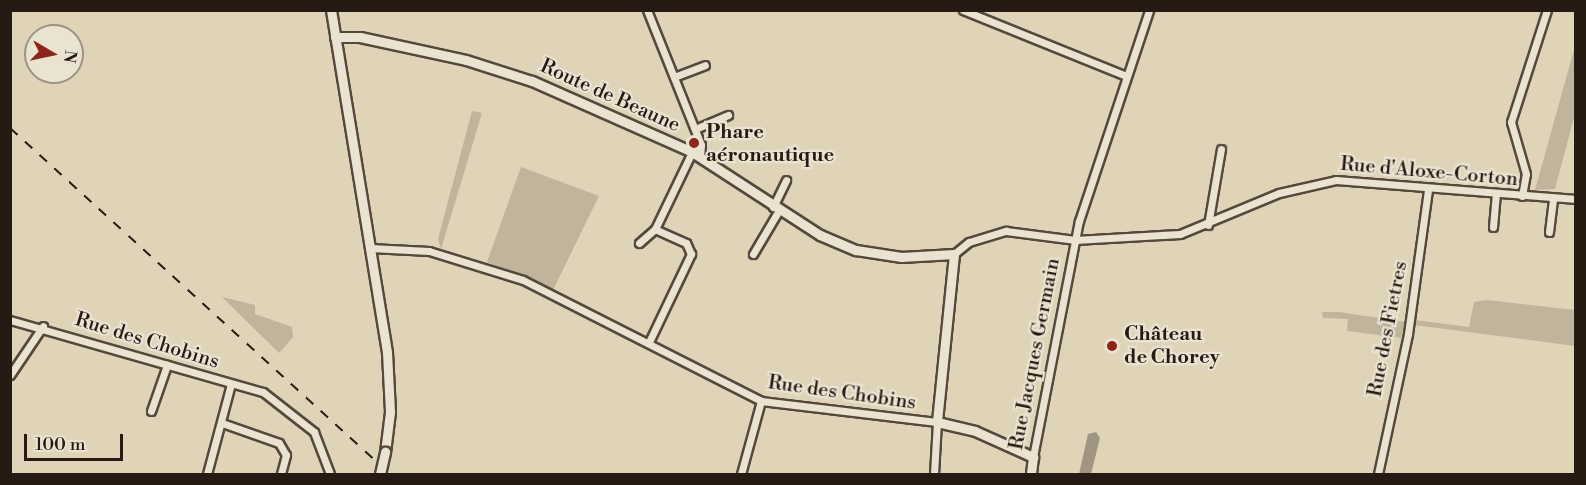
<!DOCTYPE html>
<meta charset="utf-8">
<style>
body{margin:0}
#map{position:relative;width:1586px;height:485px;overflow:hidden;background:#dfd4b8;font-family:"Libre Bodoni",serif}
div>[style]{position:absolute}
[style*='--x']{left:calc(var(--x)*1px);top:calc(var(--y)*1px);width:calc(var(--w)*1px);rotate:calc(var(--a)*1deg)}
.green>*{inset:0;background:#c0b49c}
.water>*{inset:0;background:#a09580}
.roads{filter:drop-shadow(2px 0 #55483c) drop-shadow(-2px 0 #55483c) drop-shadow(0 2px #55483c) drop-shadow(0 -2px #55483c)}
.minor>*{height:7px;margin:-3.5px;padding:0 3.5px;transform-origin:3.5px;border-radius:3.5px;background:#eae3d1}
.tertiary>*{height:9px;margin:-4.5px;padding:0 4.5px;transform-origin:4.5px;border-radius:4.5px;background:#eae3d1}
.rail>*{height:2px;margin-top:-1px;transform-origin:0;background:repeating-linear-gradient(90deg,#271a13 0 10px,transparent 0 20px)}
.bridges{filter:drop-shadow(2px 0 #55483c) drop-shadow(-2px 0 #55483c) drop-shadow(0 2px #55483c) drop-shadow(0 -2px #55483c)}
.tertiary-bridge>*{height:9px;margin:-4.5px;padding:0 4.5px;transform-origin:4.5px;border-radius:4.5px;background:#eae3d1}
.dots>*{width:16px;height:16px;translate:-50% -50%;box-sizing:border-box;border:3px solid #eae3d1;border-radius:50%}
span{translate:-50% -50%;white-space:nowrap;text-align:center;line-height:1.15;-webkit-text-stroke:4.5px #eae3d1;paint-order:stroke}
.street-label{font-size:20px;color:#271a13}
.poi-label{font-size:20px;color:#271a13;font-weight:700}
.left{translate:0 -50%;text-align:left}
.frame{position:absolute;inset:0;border:12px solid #271a13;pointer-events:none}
.north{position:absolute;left:24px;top:24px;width:60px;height:60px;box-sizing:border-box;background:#eae3d1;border:2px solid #9c9385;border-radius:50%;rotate:99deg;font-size:16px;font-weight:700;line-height:24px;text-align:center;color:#271a13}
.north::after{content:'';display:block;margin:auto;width:21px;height:27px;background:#8f2418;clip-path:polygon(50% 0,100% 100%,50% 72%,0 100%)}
.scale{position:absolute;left:24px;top:434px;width:99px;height:27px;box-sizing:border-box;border:3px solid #271a13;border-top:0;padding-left:8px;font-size:18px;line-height:21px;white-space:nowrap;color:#271a13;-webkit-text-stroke:4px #eae3d1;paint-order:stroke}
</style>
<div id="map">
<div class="green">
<div style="clip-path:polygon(1575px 46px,1575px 114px,1555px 189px,1535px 190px)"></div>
<div style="clip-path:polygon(472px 111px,482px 113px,441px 249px,438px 239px)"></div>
<div style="clip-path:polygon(521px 167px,599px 196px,553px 290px,487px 262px)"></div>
<div style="clip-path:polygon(222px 297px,255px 305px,255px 314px,292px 327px,293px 337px,279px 353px)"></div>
<div style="clip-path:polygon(1487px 300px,1575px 310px,1575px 346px,1414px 325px,1414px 320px,1469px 327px,1474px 302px)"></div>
<div style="clip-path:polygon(1322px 312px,1339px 312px,1406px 322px,1401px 338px,1347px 331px,1348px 319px,1323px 318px)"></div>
</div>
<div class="water">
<div style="clip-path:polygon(1096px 432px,1100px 438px,1091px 474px,1079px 474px,1088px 434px)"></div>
</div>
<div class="roads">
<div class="minor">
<div style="--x:647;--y:10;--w:145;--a:68.2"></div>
<div style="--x:701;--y:145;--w:11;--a:95"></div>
<div style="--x:963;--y:10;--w:176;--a:22"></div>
<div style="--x:674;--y:77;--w:33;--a:-21"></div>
<div style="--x:695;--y:129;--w:36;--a:-23"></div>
<div style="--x:1522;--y:196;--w:22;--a:-80"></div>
<div style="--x:1526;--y:174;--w:54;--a:-106.1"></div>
<div style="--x:1511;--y:122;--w:118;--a:-72.2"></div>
<div style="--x:773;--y:207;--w:30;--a:-64"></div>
<div style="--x:1208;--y:225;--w:77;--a:-80.3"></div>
<div style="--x:1493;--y:227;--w:32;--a:-85"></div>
<div style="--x:1549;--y:232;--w:34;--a:-83"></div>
<div style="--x:639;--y:243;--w:21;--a:-41"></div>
<div style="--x:370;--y:248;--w:59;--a:2.9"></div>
<div style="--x:429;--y:251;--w:98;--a:17.1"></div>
<div style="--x:523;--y:280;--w:267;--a:26.9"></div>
<div style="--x:761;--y:401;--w:177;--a:6.8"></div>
<div style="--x:937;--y:422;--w:52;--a:93.3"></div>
<div style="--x:753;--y:254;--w:51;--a:-59.4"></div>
<div style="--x:954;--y:254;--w:19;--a:-39"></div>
<div style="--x:969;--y:242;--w:39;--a:-17"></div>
<div style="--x:1006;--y:231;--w:70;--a:7.4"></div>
<div style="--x:1075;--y:240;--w:105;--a:-3.3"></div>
<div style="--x:1180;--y:234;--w:107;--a:-22.5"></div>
<div style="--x:1279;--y:193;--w:58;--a:-12.8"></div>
<div style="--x:1336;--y:180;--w:241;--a:4.5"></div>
<div style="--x:10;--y:320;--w:263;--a:15.9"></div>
<div style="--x:263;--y:392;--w:65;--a:38.1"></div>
<div style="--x:314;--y:432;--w:45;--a:69.1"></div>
<div style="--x:649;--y:342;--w:98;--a:-64.5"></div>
<div style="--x:691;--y:254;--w:12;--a:-114"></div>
<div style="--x:686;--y:243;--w:34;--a:-156"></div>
<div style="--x:655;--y:229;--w:85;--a:-64.3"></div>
<div style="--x:10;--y:375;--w:59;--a:-56"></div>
<div style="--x:151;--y:411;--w:49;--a:-70.8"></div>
<div style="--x:222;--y:423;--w:60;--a:19.3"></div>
<div style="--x:279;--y:443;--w:14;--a:60"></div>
<div style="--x:286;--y:455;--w:20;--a:105"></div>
<div style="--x:1033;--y:457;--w:240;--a:-79"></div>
<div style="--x:1079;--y:221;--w:222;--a:-71.6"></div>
<div style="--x:207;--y:474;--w:93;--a:-75.1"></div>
<div style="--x:741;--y:474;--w:76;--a:-74.7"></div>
<div style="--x:1378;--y:474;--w:143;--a:-77.9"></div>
<div style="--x:1408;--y:334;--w:145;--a:-82.1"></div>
</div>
<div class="tertiary">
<div style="--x:331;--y:10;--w:347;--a:80.7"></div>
<div style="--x:387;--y:352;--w:60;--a:87.1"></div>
<div style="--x:390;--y:412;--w:40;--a:97.1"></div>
<div style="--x:335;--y:37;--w:25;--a:0"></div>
<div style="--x:360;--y:37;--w:108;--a:12.2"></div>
<div style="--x:466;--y:60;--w:69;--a:17.7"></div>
<div style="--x:532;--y:81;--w:175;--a:23.9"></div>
<div style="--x:692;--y:152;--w:153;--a:33"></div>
<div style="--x:820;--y:235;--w:39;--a:23"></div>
<div style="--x:856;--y:250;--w:46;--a:8.8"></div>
<div style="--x:901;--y:257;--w:53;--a:-3.2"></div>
<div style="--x:954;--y:254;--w:169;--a:95.8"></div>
<div style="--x:937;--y:422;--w:39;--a:13"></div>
<div style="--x:975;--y:431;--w:64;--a:24.1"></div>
<div style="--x:1033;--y:457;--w:17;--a:97"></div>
</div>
</div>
<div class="rail">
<div style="--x:10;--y:128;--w:514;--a:42.32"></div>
</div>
<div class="bridges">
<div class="tertiary-bridge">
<div style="--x:380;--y:474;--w:23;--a:-77"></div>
</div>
</div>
<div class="dots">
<div style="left:694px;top:143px;background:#8f2418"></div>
<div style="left:1112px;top:346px;background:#8f2418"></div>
</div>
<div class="street-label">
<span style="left:610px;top:96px;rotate:24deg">Route de Beaune</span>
<span style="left:1429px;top:172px;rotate:5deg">Rue d'Aloxe-Corton</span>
<span style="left:1388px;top:329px;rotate:-79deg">Rue des Fietres</span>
<span style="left:147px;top:341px;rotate:17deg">Rue des Chobins</span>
<span style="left:1035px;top:354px;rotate:-79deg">Rue Jacques Germain</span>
<span style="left:842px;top:393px;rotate:8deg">Rue des Chobins</span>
</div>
<div class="poi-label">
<span class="left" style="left:706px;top:144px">Phare<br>aéronautique</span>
<span class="left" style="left:1124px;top:346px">Château<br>de Chorey</span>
</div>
<div class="frame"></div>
<div class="north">N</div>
<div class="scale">100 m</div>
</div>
